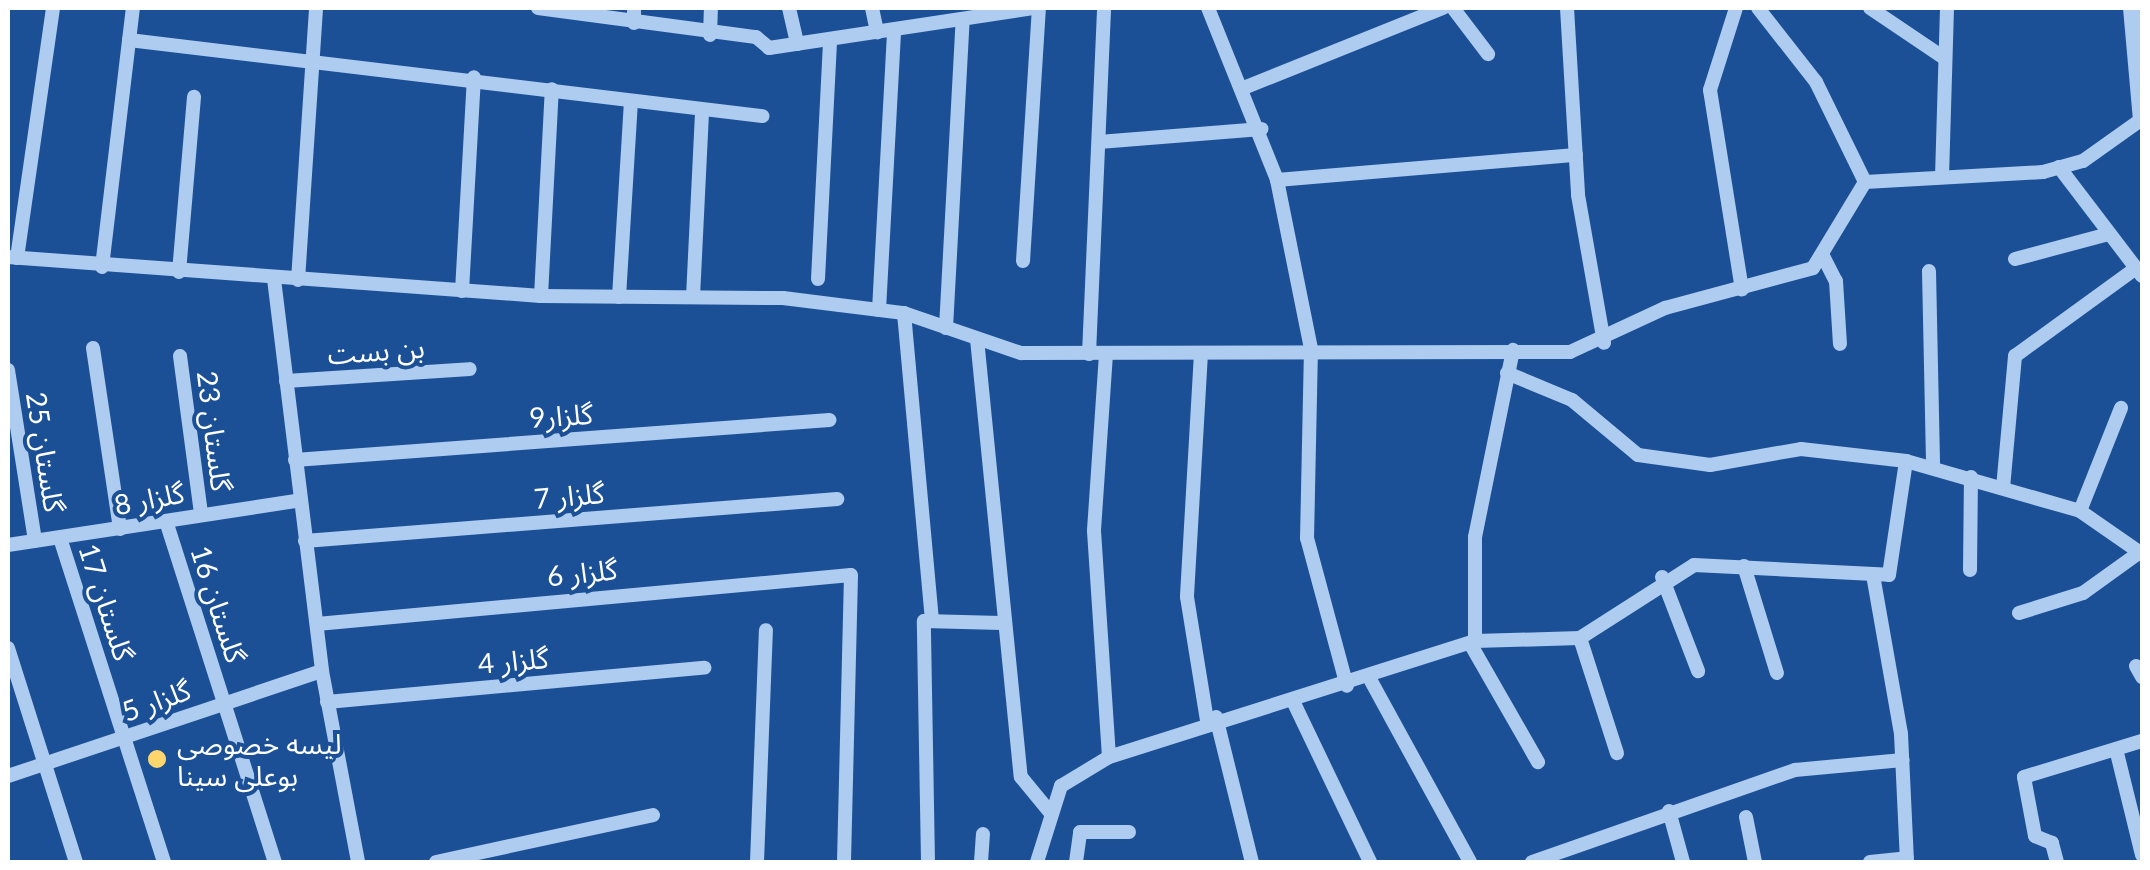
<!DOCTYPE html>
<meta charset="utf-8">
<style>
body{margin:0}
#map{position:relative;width:2150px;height:870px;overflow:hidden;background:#1b5096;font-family:Lato,"Noto Sans Arabic",sans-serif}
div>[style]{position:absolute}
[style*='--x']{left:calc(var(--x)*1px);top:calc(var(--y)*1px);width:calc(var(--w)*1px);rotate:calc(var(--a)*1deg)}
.minor>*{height:14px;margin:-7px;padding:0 7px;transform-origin:7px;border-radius:7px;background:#aecbf0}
.dots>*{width:28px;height:28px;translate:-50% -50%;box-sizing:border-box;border:5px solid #1b5096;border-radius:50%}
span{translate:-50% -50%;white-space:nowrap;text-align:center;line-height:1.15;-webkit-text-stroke:8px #1b5096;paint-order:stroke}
.street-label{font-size:28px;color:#fff}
.poi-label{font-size:28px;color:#fff}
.left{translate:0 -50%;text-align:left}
.frame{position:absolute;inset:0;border:10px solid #fff;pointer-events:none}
</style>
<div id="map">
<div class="minor">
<div style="--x:538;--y:8;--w:220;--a:7.6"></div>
<div style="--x:756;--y:37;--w:17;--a:40"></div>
<div style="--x:769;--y:48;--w:267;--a:-8.6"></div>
<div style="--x:789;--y:8;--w:37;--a:77"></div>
<div style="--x:872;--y:8;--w:25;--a:78"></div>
<div style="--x:1208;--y:8;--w:185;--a:68.1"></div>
<div style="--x:1277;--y:180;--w:171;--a:78.6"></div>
<div style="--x:1311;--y:348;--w:190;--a:91.2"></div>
<div style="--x:1307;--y:538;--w:153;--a:74.9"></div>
<div style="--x:1453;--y:8;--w:58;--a:52.7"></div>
<div style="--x:1567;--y:8;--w:187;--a:86.6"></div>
<div style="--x:1578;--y:195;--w:150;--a:80"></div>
<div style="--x:1736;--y:8;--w:86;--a:107.6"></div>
<div style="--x:1710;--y:90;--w:202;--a:80.9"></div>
<div style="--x:1758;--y:8;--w:94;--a:51.9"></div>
<div style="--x:1816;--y:82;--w:111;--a:63.9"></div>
<div style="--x:1870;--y:8;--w:89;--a:34"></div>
<div style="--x:2130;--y:8;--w:113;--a:84.9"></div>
<div style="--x:2142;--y:9;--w:68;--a:90"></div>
<div style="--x:634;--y:23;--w:15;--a:-90"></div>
<div style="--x:710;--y:35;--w:27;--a:-88"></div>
<div style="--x:129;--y:40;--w:638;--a:6.85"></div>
<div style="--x:1241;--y:89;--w:218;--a:-21.9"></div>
<div style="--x:1099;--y:142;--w:163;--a:-4.6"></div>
<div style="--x:2059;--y:167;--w:137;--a:52.7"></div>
<div style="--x:1942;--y:177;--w:169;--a:-88.3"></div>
<div style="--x:1277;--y:180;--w:300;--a:-4.8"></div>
<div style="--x:1823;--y:256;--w:28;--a:63"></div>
<div style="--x:1836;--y:281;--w:63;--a:86.4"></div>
<div style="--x:8;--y:257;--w:534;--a:4.18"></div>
<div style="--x:541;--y:296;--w:242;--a:0.5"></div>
<div style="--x:783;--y:298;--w:122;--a:7.1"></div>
<div style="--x:904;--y:313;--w:124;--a:18.9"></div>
<div style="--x:1021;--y:353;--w:549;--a:-0.1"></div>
<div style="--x:1570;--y:352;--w:105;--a:-24.9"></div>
<div style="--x:1665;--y:308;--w:153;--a:-15.1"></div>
<div style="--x:1813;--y:268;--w:100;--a:-58.8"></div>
<div style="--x:1865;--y:182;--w:178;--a:-3.2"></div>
<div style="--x:2043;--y:172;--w:41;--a:-15.4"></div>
<div style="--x:2083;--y:161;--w:72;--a:-35.4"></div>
<div style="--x:17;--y:258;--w:253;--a:-81.8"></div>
<div style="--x:2015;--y:259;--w:96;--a:-15"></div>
<div style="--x:1023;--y:261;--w:254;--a:-86.4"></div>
<div style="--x:102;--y:267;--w:261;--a:-83.2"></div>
<div style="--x:1929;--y:271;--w:197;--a:88.8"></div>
<div style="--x:179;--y:272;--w:176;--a:-85.1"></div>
<div style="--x:274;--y:279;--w:395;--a:83"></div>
<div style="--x:322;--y:671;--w:194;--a:79.3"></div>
<div style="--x:818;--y:279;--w:240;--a:-87.1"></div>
<div style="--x:298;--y:280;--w:273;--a:-86.2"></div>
<div style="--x:462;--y:291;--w:214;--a:-86.8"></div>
<div style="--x:541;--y:296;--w:207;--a:-87"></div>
<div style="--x:619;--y:297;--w:196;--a:-86.5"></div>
<div style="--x:693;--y:297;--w:187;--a:-87.2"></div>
<div style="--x:879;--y:310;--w:281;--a:-86.9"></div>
<div style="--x:904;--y:313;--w:307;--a:84.8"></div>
<div style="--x:946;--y:328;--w:309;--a:-86.9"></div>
<div style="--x:977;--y:339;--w:440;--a:84.3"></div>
<div style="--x:1021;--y:777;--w:44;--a:50.5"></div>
<div style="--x:93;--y:348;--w:183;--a:81.5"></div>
<div style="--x:1201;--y:353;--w:244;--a:93.3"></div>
<div style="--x:1187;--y:597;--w:125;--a:80.8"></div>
<div style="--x:1089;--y:354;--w:346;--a:-87.5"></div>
<div style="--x:1106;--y:354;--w:177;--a:93.9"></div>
<div style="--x:1094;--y:531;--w:226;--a:86.2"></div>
<div style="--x:180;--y:356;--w:158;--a:82.4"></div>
<div style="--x:8;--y:370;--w:173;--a:81"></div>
<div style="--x:1507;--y:373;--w:70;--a:22.6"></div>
<div style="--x:1572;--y:400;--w:86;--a:39.8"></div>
<div style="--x:1638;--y:455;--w:73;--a:7.9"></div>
<div style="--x:1710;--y:465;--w:92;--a:-10"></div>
<div style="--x:1801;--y:449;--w:106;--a:6.5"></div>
<div style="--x:1906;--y:461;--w:181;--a:16"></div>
<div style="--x:2080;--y:511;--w:75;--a:34.7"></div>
<div style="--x:286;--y:381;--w:184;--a:-3.7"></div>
<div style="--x:295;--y:460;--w:536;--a:-4.28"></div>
<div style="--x:2003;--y:488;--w:133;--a:-84.8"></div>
<div style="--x:2015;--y:356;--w:150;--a:-36"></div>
<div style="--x:2080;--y:511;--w:111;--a:-68.3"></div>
<div style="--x:166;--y:521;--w:358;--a:72.3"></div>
<div style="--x:60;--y:538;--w:340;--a:72.2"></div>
<div style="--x:305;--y:541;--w:534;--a:-4.51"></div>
<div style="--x:8;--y:545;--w:296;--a:-8.7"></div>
<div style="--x:1744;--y:566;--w:112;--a:72.9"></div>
<div style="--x:1970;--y:570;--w:93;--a:-89.4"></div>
<div style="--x:1873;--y:575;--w:161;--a:80"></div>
<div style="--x:1901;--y:734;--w:128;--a:87.3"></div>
<div style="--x:1662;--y:577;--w:101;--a:69"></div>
<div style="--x:2019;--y:613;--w:67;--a:-17.4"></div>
<div style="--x:2083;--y:593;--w:70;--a:-35.7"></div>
<div style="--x:317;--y:624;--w:536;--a:-5.24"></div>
<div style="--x:851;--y:575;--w:287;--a:91.4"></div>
<div style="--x:1580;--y:638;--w:121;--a:72.2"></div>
<div style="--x:1475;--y:641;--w:105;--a:-1.6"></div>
<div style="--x:1580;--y:638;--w:135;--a:-32.6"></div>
<div style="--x:1694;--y:565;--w:195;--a:2.9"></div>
<div style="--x:1889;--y:575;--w:115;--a:-81.5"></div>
<div style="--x:1471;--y:645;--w:135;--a:60.2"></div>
<div style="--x:8;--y:648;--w:225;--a:72.4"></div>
<div style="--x:2136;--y:666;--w:13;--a:61"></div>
<div style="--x:1371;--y:681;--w:206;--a:61.3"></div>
<div style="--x:1293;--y:701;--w:178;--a:64.4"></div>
<div style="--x:327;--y:702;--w:379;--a:-5.2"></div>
<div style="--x:1216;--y:717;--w:149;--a:76.1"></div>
<div style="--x:2117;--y:753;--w:105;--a:76.2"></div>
<div style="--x:8;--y:776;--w:331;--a:-18.5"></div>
<div style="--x:1669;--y:811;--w:53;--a:74.6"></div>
<div style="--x:1746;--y:817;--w:46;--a:78.7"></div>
<div style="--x:436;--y:862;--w:222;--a:-12.2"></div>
<div style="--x:757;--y:862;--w:232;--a:-87.8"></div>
<div style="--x:928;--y:862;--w:241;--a:-91"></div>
<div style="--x:924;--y:621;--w:77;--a:1.5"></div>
<div style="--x:981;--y:862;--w:28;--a:-86"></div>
<div style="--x:1037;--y:862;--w:80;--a:-72.5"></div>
<div style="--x:1061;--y:786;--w:56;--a:-31.1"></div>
<div style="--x:1109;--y:757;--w:384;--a:-17.6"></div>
<div style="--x:1475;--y:641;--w:104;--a:-90"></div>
<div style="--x:1475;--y:537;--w:191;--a:-78.5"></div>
<div style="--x:1076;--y:862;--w:30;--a:-82"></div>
<div style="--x:1080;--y:832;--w:49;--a:0"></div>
<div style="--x:1532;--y:862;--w:279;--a:-19.3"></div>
<div style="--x:1795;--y:770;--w:108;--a:-5.3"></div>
<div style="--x:1870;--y:862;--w:37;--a:-6"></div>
<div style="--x:2057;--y:862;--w:20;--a:-105"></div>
<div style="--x:2052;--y:843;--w:18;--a:-158"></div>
<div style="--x:2035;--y:836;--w:60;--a:-100.6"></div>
<div style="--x:2024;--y:777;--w:123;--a:-17"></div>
</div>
<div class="dots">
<div style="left:157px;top:759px;background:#ffd56d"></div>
</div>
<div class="street-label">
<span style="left:376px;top:350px;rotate:-4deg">بن بست</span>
<span style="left:561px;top:415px;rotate:-4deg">گلزار9</span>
<span style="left:215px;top:431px;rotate:83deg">گلستان 23</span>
<span style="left:46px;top:452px;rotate:81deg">گلستان 25</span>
<span style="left:569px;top:495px;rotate:-5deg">گلزار 7</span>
<span style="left:149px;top:498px;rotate:-11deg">گلزار 8</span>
<span style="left:582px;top:572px;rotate:-6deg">گلزار 6</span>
<span style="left:107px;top:602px;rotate:72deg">گلستان 17</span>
<span style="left:219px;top:604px;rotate:72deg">گلستان 16</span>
<span style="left:513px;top:660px;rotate:-5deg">گلزار 4</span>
<span style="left:156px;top:700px;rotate:-20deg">گلزار 5</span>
</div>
<div class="poi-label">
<span class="left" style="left:177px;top:759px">لیسه خصوصی<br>بوعلی سینا</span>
</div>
<div class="frame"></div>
</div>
